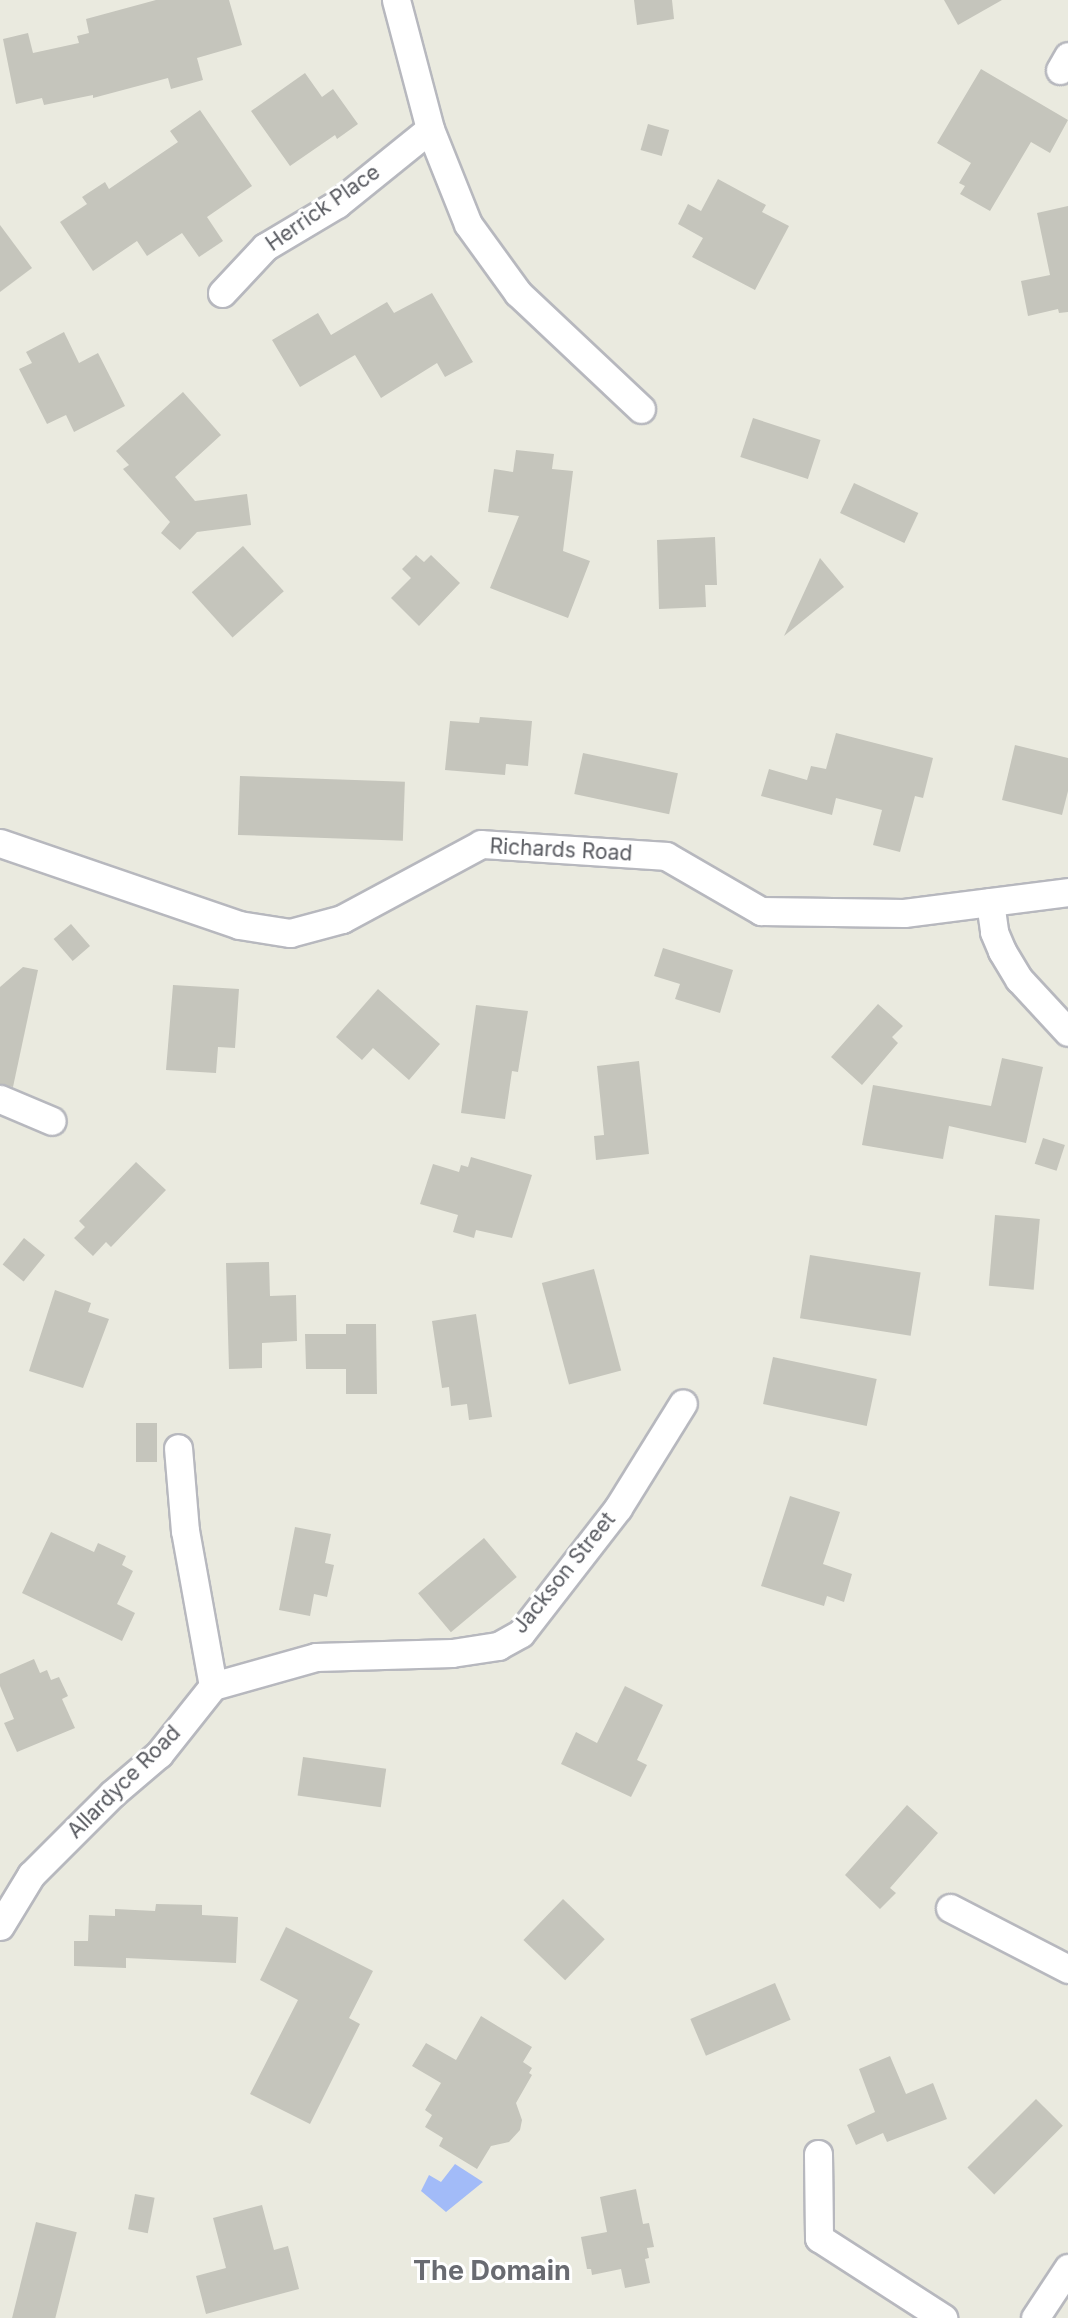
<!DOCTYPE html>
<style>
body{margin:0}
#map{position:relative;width:1068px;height:2318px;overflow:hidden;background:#eaeadf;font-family:Inter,sans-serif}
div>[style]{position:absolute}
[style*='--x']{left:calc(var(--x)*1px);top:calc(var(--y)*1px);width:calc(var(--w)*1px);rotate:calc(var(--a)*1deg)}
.water>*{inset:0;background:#a2bbf8}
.building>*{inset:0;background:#c5c5bc;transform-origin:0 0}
.roads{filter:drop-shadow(2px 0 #b7b8be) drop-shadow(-2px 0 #b7b8be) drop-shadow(0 2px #b7b8be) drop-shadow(0 -2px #b7b8be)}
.minor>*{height:27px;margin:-13.5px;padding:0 13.5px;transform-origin:13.5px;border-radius:13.5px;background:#fff}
span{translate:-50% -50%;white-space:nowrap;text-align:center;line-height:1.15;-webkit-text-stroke:6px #fff;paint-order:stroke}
.street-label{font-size:21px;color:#585a60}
.district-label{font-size:27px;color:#696b71;font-weight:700}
</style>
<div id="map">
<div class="water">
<div style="clip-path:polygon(455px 2164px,483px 2182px,446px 2212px,421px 2191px,429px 2175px,441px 2182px)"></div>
</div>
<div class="building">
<div style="clip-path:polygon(156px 0,229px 0,242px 45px,197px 58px,203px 80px,171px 89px,168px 78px,93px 98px,93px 95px,44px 105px,42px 98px,16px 104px,3px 39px,28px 33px,33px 53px,79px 43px,77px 36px,89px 33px,86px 19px)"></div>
<div style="clip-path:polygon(634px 0,672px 0,674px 19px,637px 25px)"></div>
<div style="clip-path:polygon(944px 0,1002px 0,958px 25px)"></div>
<div style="clip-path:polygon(981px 69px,1068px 120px,1050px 153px,1031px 142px,990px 211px,960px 194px,965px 186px,959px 183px,971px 163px,937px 143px)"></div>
<div style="clip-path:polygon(305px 73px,322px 97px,333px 89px,358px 124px,337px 139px,335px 135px,290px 166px,251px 111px)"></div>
<div style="clip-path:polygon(200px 110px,252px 186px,207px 217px,223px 241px,199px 257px,182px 233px,147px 256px,137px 241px,93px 271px,60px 222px,87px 204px,82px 197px,105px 182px,109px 189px,178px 142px,170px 131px)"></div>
<div style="left:648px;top:124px;width:22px;height:27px;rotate:16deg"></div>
<div style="clip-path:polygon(718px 179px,766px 205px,762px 212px,789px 226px,755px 290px,692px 257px,703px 238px,678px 224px,688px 204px,701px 211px)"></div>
<div style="clip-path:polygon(1068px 206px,1068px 312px,1059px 313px,1058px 309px,1028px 316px,1021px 281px,1050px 275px,1037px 213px)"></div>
<div style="clip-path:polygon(0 225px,32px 268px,0 292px)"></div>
<div style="clip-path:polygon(432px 293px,473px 362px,445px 377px,437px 363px,381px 398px,355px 355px,300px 387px,272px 340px,318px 313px,331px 335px,387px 302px,394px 313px)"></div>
<div style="clip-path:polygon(64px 332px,79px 363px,98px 353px,125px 406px,74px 432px,66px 415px,47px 424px,19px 369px,32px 363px,26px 352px)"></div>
<div style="clip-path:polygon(183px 392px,221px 435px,175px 477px,195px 501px,247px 494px,251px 525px,197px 532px,180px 550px,161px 533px,170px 522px,123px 469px,129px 465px,116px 451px)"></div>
<div style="left:753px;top:418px;width:71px;height:41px;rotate:18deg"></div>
<div style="clip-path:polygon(516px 450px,554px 454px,552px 469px,573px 471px,563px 551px,590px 561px,568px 618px,490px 588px,519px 516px,488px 512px,494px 469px,513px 472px)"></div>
<div style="left:854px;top:483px;width:71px;height:33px;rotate:25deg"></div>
<div style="clip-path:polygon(715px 537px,717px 585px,705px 585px,706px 607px,659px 609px,657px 540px)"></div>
<div style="left:243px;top:546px;width:61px;height:69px;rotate:48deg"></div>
<div style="clip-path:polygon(416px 555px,424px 562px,431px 555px,460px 583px,419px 626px,391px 598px,411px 578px,402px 569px)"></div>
<div style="clip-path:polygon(820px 558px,844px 587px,784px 636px)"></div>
<div style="clip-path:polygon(480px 717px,532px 721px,528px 766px,506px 764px,505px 775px,445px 770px,450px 721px,479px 723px)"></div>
<div style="clip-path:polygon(836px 733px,933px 758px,923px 798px,915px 796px,900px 852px,873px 845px,882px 810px,836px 798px,832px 815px,761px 796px,769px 769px,807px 780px,811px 766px,826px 769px)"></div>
<div style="clip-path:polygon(1015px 745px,1068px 758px,1068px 791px,1062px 815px,1002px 800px)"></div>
<div style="left:583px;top:753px;width:97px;height:42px;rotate:12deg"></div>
<div style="left:240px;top:776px;width:165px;height:59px;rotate:2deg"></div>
<div style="left:71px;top:924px;width:29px;height:23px;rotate:49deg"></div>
<div style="clip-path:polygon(663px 948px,733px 970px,720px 1013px,675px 999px,680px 984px,654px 976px)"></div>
<div style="clip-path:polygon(23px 967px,38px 970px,13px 1087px,0 1084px,0 987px)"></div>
<div style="clip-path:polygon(173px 985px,239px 989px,235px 1048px,218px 1047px,216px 1073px,166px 1070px)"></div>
<div style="clip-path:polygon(378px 989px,440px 1044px,409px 1080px,373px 1048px,362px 1060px,336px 1037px)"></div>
<div style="clip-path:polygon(878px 1004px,903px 1026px,892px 1037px,898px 1043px,862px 1085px,831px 1057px)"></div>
<div style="clip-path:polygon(476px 1005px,528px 1011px,518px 1072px,512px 1071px,505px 1119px,461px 1113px)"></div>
<div style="clip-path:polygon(1002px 1058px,1043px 1067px,1026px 1143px,949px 1126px,943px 1159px,862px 1145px,873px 1085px,991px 1106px)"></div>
<div style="clip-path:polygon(639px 1061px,649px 1154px,596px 1160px,594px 1136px,604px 1135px,597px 1066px)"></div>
<div style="left:1043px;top:1138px;width:23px;height:27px;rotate:18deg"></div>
<div style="clip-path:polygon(471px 1157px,532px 1175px,512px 1238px,476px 1230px,474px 1238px,453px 1232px,458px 1215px,420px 1204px,433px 1164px,459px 1172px,461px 1165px,468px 1167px)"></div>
<div style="clip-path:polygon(136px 1162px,166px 1190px,111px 1247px,106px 1242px,93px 1256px,74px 1238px,85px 1227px,79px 1221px)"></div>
<div style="left:995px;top:1215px;width:45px;height:71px;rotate:5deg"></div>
<div style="left:24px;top:1238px;width:27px;height:34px;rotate:39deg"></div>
<div style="left:810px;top:1255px;width:112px;height:64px;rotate:9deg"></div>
<div style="clip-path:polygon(269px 1262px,270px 1296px,296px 1295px,297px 1341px,262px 1343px,262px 1368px,229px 1369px,226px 1263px)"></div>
<div style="left:594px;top:1269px;width:105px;height:54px;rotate:75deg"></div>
<div style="clip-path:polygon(55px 1290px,91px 1303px,88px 1312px,109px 1319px,83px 1388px,29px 1371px)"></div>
<div style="clip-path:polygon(476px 1314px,492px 1417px,469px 1420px,467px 1404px,451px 1406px,449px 1387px,442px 1388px,432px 1321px)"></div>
<div style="clip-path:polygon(346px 1324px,376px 1324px,377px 1394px,346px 1394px,346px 1369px,306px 1369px,305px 1334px,346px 1334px)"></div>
<div style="left:773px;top:1357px;width:106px;height:48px;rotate:12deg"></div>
<div style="left:136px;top:1423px;width:21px;height:39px"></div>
<div style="clip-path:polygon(790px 1496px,840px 1512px,823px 1564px,852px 1574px,844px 1602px,827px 1596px,824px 1606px,761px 1586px)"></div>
<div style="clip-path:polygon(295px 1527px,331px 1534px,325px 1563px,334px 1565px,327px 1597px,314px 1594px,310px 1616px,279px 1610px)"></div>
<div style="clip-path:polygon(51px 1532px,94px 1552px,98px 1543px,126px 1556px,122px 1565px,133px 1571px,117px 1604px,135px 1613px,122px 1641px,22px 1593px)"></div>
<div style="left:484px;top:1538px;width:51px;height:86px;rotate:50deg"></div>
<div style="clip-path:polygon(34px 1659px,40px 1673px,47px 1670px,51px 1680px,59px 1677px,68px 1696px,62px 1699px,75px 1728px,17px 1752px,4px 1723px,14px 1719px,0 1686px,0 1674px)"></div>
<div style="clip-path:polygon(625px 1686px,663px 1705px,637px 1760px,647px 1765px,631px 1797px,561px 1764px,576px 1732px,597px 1743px)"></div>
<div style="left:303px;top:1757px;width:84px;height:39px;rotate:8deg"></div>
<div style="clip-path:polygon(907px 1805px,938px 1833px,890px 1888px,896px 1893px,880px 1909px,845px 1875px)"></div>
<div style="left:563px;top:1899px;width:58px;height:57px;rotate:44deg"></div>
<div style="clip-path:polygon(156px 1904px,202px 1905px,202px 1915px,238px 1917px,236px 1963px,126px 1958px,126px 1968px,74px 1966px,74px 1941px,88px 1941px,89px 1915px,115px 1916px,115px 1909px,155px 1911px)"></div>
<div style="clip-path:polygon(286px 1927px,373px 1971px,349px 2018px,360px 2024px,310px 2124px,250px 2094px,298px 2000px,260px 1980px)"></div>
<div style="left:775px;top:1983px;width:40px;height:92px;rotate:67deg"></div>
<div style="clip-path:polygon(481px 2016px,532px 2047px,523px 2062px,532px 2068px,529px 2073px,532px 2075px,516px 2103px,522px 2120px,520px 2130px,509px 2142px,491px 2146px,477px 2169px,439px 2146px,443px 2138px,425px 2127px,432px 2115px,425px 2110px,441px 2083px,412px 2066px,426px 2043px,456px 2060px)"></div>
<div style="clip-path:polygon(890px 2056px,906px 2094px,933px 2083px,947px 2119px,887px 2142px,883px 2133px,856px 2145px,847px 2125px,875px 2112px,859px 2069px)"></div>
<div style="left:1036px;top:2099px;width:38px;height:97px;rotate:45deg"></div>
<div style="clip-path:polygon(636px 2189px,643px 2224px,649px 2223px,654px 2247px,647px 2248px,649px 2258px,645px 2259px,650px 2283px,625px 2288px,621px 2269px,592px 2275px,591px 2269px,587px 2269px,581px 2237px,607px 2232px,600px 2197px)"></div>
<div style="left:135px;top:2194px;width:20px;height:36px;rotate:11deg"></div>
<div style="clip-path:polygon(262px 2205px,274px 2250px,288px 2246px,299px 2289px,206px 2314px,196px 2276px,226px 2268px,213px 2218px)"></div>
<div style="left:36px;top:2222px;width:42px;height:99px;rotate:14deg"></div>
</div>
<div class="roads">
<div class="minor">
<div style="--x:396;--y:0;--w:133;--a:75.2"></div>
<div style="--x:430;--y:129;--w:102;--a:68.2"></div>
<div style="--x:468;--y:224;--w:85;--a:54.1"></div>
<div style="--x:518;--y:293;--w:169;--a:43.3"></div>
<div style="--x:1060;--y:70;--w:16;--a:-60"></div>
<div style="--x:222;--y:293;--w:63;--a:-46.9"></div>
<div style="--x:265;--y:247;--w:84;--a:-30.8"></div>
<div style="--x:337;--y:204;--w:119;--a:-38.9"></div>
<div style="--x:0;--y:843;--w:253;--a:18.9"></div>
<div style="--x:239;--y:925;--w:52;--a:8.9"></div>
<div style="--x:290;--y:933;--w:54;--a:-15.1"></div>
<div style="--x:342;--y:919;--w:158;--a:-28.3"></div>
<div style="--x:481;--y:844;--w:185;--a:3.7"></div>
<div style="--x:666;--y:856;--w:110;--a:30.1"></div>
<div style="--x:761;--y:911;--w:143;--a:0.8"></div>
<div style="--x:904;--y:913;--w:165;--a:-7.3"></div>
<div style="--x:990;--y:902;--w:30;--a:82"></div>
<div style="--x:994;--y:932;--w:21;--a:67"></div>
<div style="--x:1002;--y:951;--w:33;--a:59"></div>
<div style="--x:1019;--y:979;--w:72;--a:47.2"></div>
<div style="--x:0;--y:1099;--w:56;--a:22.9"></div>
<div style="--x:213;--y:1686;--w:107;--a:-15.7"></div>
<div style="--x:316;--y:1657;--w:136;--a:-1.7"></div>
<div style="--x:452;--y:1653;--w:47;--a:-8.7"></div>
<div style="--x:498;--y:1646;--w:26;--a:-29"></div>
<div style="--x:521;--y:1633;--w:158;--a:-52.2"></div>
<div style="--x:618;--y:1508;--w:123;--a:-58.2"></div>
<div style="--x:950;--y:1908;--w:133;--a:27.3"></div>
<div style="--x:0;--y:1926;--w:60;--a:-58.7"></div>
<div style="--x:31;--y:1875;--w:115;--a:-45"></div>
<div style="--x:112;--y:1794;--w:62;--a:-40.4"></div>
<div style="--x:159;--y:1754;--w:87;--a:-51.5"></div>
<div style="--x:213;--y:1686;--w:158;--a:-100.2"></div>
<div style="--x:185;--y:1531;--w:83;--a:-94.8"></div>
<div style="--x:818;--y:2154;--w:84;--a:89.3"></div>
<div style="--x:819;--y:2238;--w:148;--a:32.8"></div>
<div style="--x:1035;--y:2318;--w:60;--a:-56.6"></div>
</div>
</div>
<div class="street-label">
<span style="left:323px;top:208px;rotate:-35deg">Herrick Place</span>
<span style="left:561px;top:850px;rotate:3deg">Richards Road</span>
<span style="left:564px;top:1573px;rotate:-51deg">Jackson Street</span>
<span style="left:124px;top:1782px;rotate:-45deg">Allardyce Road</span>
</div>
<div class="district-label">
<span style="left:492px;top:2271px">The Domain</span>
</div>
</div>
